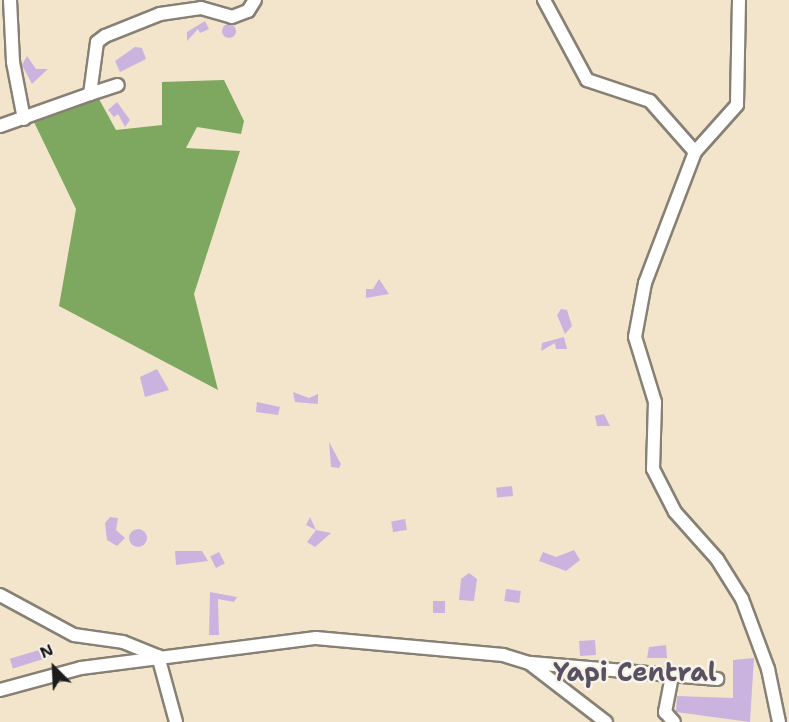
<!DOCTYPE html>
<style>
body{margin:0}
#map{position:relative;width:789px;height:722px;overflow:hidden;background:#f2e5cc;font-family:"Shantell Sans",sans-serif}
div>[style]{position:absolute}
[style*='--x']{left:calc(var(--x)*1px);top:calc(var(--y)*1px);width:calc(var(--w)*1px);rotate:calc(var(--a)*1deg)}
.forest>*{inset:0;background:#7ea75f}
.building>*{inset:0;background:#cbb3e0;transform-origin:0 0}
.round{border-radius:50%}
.roads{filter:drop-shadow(2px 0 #878074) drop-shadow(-2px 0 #878074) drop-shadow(0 2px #878074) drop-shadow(0 -2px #878074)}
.street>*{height:12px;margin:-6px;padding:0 6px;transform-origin:6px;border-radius:6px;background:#fff}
span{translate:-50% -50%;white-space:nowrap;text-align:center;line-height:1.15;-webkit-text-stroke:5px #f7f3e8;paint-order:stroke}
.quarter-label{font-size:26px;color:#595161;font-weight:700}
.north{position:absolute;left:24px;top:638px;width:60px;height:60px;-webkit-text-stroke:4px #f7f3e8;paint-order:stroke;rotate:336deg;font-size:16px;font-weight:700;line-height:24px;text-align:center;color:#1c1c1c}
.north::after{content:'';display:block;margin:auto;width:21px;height:27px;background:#1c1c1c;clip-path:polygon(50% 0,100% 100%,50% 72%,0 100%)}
</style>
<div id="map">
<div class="forest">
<div style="clip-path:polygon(224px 80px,244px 121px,241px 134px,197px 127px,186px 148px,240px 151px,194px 294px,218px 390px,59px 306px,76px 209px,33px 120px,99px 99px,116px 130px,162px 125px,162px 82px)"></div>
</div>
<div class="building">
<div style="clip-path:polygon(205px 21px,209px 29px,200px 33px,198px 29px,187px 41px,187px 32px)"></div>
<div class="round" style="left:222px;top:24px;width:14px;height:14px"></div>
<div style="clip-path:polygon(135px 47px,142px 48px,146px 59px,120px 72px,115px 61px)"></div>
<div style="clip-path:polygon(27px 56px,36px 69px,48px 69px,32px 84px,22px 65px)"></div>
<div style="clip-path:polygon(117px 102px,130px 120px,125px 127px,118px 114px,114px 117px,108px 110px)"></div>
<div style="clip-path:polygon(379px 279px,389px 294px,366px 298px,366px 289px,373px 289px)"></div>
<div style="clip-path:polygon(561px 309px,567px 310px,572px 326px,565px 334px,557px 315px)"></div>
<div style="clip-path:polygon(564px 337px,567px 349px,556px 349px,555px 343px,541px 351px,542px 343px)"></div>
<div style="clip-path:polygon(157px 369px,169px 390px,145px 397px,140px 377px)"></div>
<div style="clip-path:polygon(293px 392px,309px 398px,318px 394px,318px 404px,295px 402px)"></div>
<div style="clip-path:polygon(257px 402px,280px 407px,278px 415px,256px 412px)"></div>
<div style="clip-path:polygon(604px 414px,610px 426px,597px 426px,595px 416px)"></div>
<div style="clip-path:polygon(329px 442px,341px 464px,339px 468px,331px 467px)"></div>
<div style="left:512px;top:486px;width:10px;height:16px;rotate:84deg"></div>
<div style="clip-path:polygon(110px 517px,118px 518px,116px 530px,125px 538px,117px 546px,107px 540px,105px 523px)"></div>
<div style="clip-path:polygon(310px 517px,316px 530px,331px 533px,315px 547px,307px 542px,316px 530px,306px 525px)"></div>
<div style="left:405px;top:519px;width:11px;height:14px;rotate:80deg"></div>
<div class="round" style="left:129px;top:529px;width:18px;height:18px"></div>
<div style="clip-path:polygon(574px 550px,580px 560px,566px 571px,539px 561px,543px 552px,556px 557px)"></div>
<div style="clip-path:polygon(175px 551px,202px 551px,208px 561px,176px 565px)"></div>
<div style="left:219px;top:552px;width:13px;height:10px;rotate:63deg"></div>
<div style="clip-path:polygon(469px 573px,477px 579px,474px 601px,459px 600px,461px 579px)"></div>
<div style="left:506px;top:589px;width:15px;height:12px;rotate:8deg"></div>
<div style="clip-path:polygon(210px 592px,237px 597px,234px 602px,218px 599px,219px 635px,209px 635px)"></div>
<div style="left:433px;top:601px;width:12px;height:12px"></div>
<div style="left:595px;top:640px;width:15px;height:16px;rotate:86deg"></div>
<div style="clip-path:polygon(666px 645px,667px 658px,647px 658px,649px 647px)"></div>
<div style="left:52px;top:646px;width:10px;height:44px;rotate:73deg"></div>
<div style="clip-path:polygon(754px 658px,750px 722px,676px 712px,677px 696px,733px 698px,733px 660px)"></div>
</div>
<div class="roads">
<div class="street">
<div style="--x:10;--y:0;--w:62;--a:87.2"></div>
<div style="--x:13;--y:62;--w:58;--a:79.1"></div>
<div style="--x:544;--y:0;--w:91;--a:61.7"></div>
<div style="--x:587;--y:80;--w:66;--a:18.4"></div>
<div style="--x:650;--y:101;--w:68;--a:48.6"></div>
<div style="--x:739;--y:0;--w:105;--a:91.1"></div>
<div style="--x:737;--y:105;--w:63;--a:131.8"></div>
<div style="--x:695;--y:152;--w:140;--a:110.9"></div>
<div style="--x:645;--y:283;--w:55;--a:100.5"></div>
<div style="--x:635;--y:337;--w:68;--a:72.9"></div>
<div style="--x:655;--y:402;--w:67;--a:91.7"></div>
<div style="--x:653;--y:469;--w:48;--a:62.9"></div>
<div style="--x:675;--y:512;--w:63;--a:48.2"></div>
<div style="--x:717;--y:559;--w:47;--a:58"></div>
<div style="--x:742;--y:599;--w:75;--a:69.6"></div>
<div style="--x:768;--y:669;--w:54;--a:78.3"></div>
<div style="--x:90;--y:94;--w:29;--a:-18"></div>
<div style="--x:0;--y:126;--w:96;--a:-19.6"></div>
<div style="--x:90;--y:94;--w:52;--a:-82.3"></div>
<div style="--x:97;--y:42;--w:10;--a:-37"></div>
<div style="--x:105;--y:36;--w:59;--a:-21.8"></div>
<div style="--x:160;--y:14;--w:41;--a:-8.3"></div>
<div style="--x:201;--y:8;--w:32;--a:16"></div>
<div style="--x:232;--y:17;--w:17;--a:-21"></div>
<div style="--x:248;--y:11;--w:13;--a:-58"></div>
<div style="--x:0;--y:595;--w:84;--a:28.4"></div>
<div style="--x:74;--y:635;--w:49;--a:8.1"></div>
<div style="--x:123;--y:642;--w:38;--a:22"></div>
<div style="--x:158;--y:656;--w:68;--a:74.7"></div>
<div style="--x:531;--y:663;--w:187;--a:4.9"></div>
<div style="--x:672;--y:676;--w:37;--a:101"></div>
<div style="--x:665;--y:712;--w:13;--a:48"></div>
<div style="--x:0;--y:690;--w:84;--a:-15.2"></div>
<div style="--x:81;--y:668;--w:237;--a:-7.3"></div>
<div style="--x:316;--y:638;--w:188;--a:5.2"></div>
<div style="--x:503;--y:655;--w:27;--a:17"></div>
<div style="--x:529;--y:663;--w:97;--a:37.5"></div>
</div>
</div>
<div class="quarter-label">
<span style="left:635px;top:672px">Yapi Central</span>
</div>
<div class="north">N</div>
</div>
